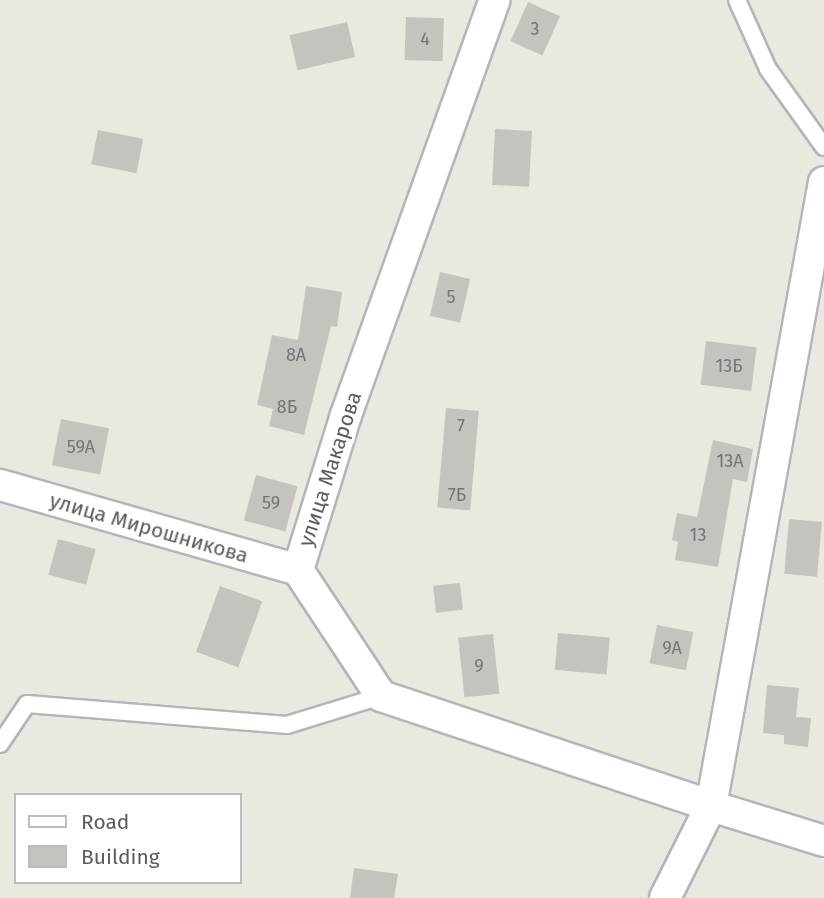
<!DOCTYPE html>
<meta charset="utf-8">
<style>
body{margin:0}
#map{position:relative;width:824px;height:898px;overflow:hidden;background:#eae9e0;font-family:"Fira Sans",sans-serif}
div>[style]{position:absolute}
[style*='--x']{left:calc(var(--x)*1px);top:calc(var(--y)*1px);width:calc(var(--w)*1px);rotate:calc(var(--a)*1deg)}
.building>*{inset:0;background:#c6c3be;transform-origin:0 0}
.roads{filter:drop-shadow(2px 0 #b3b5ba) drop-shadow(-2px 0 #b3b5ba) drop-shadow(0 2px #b3b5ba) drop-shadow(0 -2px #b3b5ba)}
.lane>*{height:16px;margin:-8px;padding:0 8px;transform-origin:8px;border-radius:8px;background:#fff}
.street>*{height:30px;margin:-15px;padding:0 15px;transform-origin:15px;border-radius:15px;background:#fff}
span{translate:-50% -50%;white-space:nowrap;text-align:center;line-height:1.15;-webkit-text-stroke:6px #fff;paint-order:stroke}
.number-label{font-size:18px;color:#747578}
.number-label span{-webkit-text-stroke-width:0}
.street-label{font-size:21px;color:#595b60}
.legend{position:absolute;left:14px;top:793px;width:228px;height:91px;box-sizing:border-box;background:#fff;border:2px solid #bdbdbf;margin:0;padding:9px 12px;list-style:none;font-size:21px;color:#595b60}
.legend li{display:flex;align-items:center;gap:14px;height:35px}
.legend b{width:35px;border:2px solid #bdbdbf}
</style>
<div id="map">
<div class="building">
<div style="left:528px;top:2px;width:35px;height:43px;rotate:24deg"></div>
<div style="left:406px;top:17px;width:38px;height:43px;rotate:2deg"></div>
<div style="left:347px;top:22px;width:36px;height:59px;rotate:77deg"></div>
<div style="left:495px;top:129px;width:37px;height:56px;rotate:3deg"></div>
<div style="left:98px;top:130px;width:46px;height:35px;rotate:11deg"></div>
<div style="left:440px;top:272px;width:31px;height:45px;rotate:13deg"></div>
<div style="clip-path:polygon(306px 286px,342px 292px,337px 327px,331px 326px,304px 435px,269px 426px,273px 409px,257px 405px,272px 335px,298px 340px)"></div>
<div style="left:706px;top:341px;width:51px;height:44px;rotate:7deg"></div>
<div style="left:446px;top:408px;width:33px;height:100px;rotate:5deg"></div>
<div style="left:61px;top:419px;width:49px;height:47px;rotate:11deg"></div>
<div style="clip-path:polygon(713px 440px,753px 449px,747px 482px,733px 479px,718px 567px,675px 560px,678px 542px,672px 540px,677px 513px,697px 517px)"></div>
<div style="left:256px;top:475px;width:43px;height:47px;rotate:15deg"></div>
<div style="left:789px;top:519px;width:33px;height:55px;rotate:5deg"></div>
<div style="left:58px;top:539px;width:39px;height:37px;rotate:15deg"></div>
<div style="left:460px;top:583px;width:27px;height:27px;rotate:84deg"></div>
<div style="left:220px;top:586px;width:45px;height:70px;rotate:20deg"></div>
<div style="left:657px;top:625px;width:37px;height:39px;rotate:11deg"></div>
<div style="left:558px;top:633px;width:52px;height:37px;rotate:5deg"></div>
<div style="left:493px;top:634px;width:60px;height:35px;rotate:84deg"></div>
<div style="clip-path:polygon(767px 685px,799px 688px,796px 717px,811px 718px,808px 747px,784px 744px,784px 735px,763px 733px)"></div>
<div style="clip-path:polygon(354px 868px,398px 874px,394px 898px,350px 898px)"></div>
</div>
<div class="roads">
<div class="lane">
<div style="--x:737;--y:0;--w:76;--a:65.8"></div>
<div style="--x:768;--y:69;--w:96;--a:54.3"></div>
<div style="--x:0;--y:744;--w:48;--a:-56"></div>
<div style="--x:27;--y:704;--w:261;--a:4.6"></div>
<div style="--x:287;--y:725;--w:98;--a:-17.1"></div>
</div>
<div class="street">
<div style="--x:824;--y:182;--w:634;--a:100.26"></div>
<div style="--x:711;--y:806;--w:118;--a:17.2"></div>
<div style="--x:0;--y:485;--w:310;--a:15.9"></div>
<div style="--x:298;--y:570;--w:162;--a:-72.8"></div>
<div style="--x:346;--y:415;--w:441;--a:-70.3"></div>
<div style="--x:298;--y:570;--w:151;--a:56.6"></div>
<div style="--x:381;--y:696;--w:348;--a:18.4"></div>
<div style="--x:711;--y:806;--w:103;--a:116.6"></div>
</div>
</div>
<div class="number-label">
<span style="left:535px;top:29px">3</span>
<span style="left:425px;top:39px">4</span>
<span style="left:451px;top:297px">5</span>
<span style="left:296px;top:355px">8А</span>
<span style="left:729px;top:366px">13Б</span>
<span style="left:287px;top:407px">8Б</span>
<span style="left:461px;top:426px">7</span>
<span style="left:81px;top:447px">59А</span>
<span style="left:730px;top:461px">13А</span>
<span style="left:457px;top:495px">7Б</span>
<span style="left:271px;top:503px">59</span>
<span style="left:698px;top:535px">13</span>
<span style="left:672px;top:648px">9А</span>
<span style="left:479px;top:666px">9</span>
</div>
<div class="street-label">
<span style="left:330px;top:469px;rotate:-72deg">улица Макарова</span>
<span style="left:149px;top:528px;rotate:16deg">улица Мирошникова</span>
</div>
<ul class="legend">
<li><b style="height:9px;background:#fff"></b>Road</li>
<li><b style="height:19px;background:#c6c3be"></b>Building</li>
</ul>
</div>
